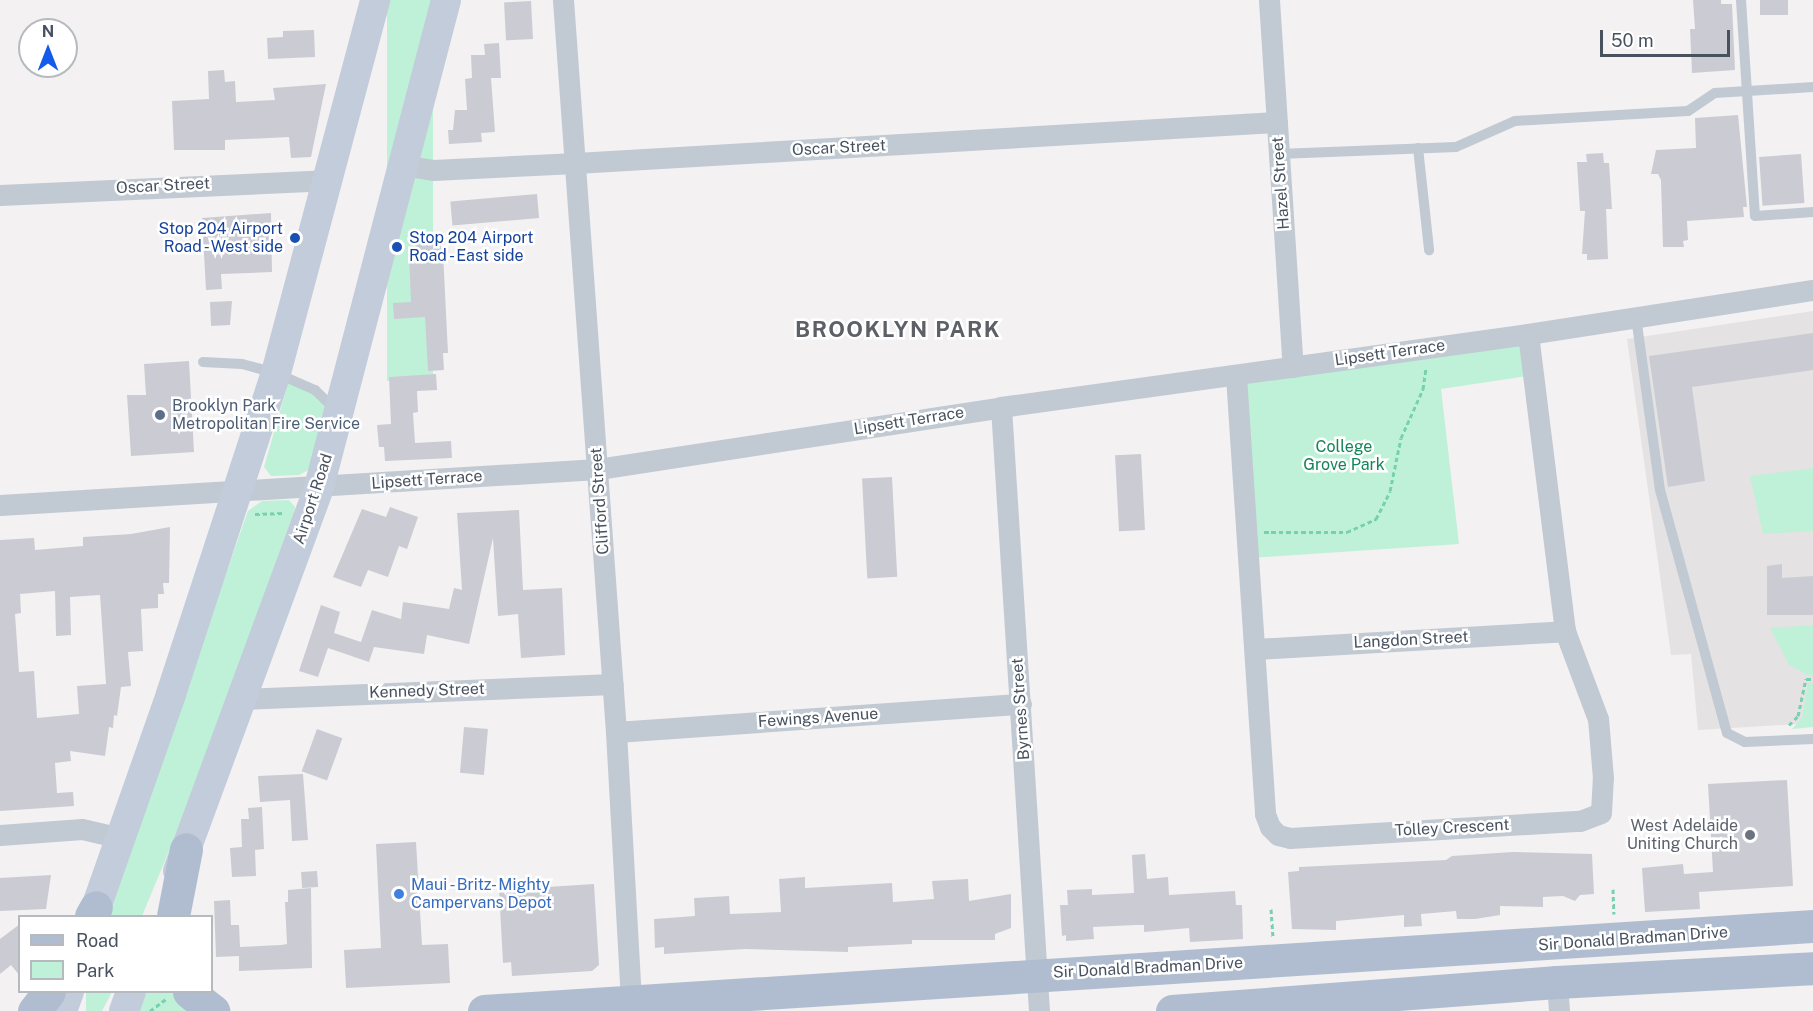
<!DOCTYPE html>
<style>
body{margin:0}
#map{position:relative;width:1813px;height:1011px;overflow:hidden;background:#f3f1f1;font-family:"Public Sans",sans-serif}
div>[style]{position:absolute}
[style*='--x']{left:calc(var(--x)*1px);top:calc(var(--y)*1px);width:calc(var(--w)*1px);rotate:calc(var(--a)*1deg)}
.education>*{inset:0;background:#e4e2e3}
.green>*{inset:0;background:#bff1d8;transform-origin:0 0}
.building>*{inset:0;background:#cbccd3;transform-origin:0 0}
.path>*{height:3px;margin-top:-1.5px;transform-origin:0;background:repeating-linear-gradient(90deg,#76d1ae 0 4.5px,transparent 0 7.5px)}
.lane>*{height:10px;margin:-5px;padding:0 5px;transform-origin:5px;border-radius:5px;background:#c1c9d3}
.street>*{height:21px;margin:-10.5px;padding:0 10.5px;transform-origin:10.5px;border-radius:10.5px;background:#c1c9d3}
.secondary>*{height:30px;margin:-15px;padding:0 15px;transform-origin:15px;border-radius:15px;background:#c3ccda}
.primary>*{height:33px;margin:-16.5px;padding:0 16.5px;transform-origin:16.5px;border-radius:16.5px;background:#b0bdd0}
.dots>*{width:16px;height:16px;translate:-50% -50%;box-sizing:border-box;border:3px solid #fff;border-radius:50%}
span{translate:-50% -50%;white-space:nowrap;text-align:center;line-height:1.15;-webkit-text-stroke:5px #fff;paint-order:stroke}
.street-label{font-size:16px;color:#48525f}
.transit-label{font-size:16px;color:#164399}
.right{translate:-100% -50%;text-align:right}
.left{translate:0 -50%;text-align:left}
.service-label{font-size:16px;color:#4e5e75}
.park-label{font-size:16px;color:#158559}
.worship-label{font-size:16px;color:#5b616d}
.shop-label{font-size:16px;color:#366cbe}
.district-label{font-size:22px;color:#5d6066;font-weight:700;letter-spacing:1.5px}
.legend{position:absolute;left:18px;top:915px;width:195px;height:78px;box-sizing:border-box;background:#fff;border:2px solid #b6babf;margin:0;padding:8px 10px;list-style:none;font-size:18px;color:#48525f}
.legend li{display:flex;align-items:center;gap:12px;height:30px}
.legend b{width:30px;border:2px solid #b6babf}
.north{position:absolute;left:18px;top:18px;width:60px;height:60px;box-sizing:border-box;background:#fff;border:2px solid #b6babf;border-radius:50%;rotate:0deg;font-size:16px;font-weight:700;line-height:24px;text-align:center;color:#48525f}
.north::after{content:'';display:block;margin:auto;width:21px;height:27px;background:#145aeb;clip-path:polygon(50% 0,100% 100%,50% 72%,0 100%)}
.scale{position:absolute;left:1600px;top:30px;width:130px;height:27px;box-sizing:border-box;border:3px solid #48525f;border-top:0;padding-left:8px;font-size:18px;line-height:21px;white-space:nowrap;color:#48525f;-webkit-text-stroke:4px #fff;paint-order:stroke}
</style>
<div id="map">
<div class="education">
<div style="clip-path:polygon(1813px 311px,1813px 723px,1698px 730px,1691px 654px,1671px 655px,1627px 339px)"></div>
</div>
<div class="green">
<div style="left:387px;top:0;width:46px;height:381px"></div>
<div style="clip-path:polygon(1528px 334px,1534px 375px,1441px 389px,1459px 544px,1250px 558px,1236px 376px)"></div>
<div style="clip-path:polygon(289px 380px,317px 395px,325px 405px,310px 469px,299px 475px,271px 476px,264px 467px)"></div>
<div style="clip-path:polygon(1813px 468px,1813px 531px,1763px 534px,1750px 476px)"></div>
<div style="clip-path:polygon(289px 500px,295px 507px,294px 515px,213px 745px,142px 916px,105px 916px,248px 511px,262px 501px)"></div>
<div style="clip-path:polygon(1813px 625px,1813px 675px,1808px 675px,1789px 665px,1770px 628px)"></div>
<div style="clip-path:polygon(1808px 683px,1813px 683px,1813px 727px,1792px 729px,1802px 718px)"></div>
<div style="clip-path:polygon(86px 992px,112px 992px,102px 1011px,86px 1011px)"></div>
<div style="clip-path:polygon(139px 992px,179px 992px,189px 1011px,132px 1011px)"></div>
</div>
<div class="building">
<div style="clip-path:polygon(1693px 0,1721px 0,1721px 4px,1732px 4px,1735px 70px,1692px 73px,1690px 29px,1695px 29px)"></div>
<div style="left:1760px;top:0;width:28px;height:15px"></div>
<div style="left:531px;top:1px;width:38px;height:27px;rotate:87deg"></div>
<div style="clip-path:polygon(314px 30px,315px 57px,268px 59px,267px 38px,283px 37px,283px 31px)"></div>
<div style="clip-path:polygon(499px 43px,501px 78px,491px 78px,495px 132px,481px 133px,482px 142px,449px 144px,448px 130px,453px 130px,455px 110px,467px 110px,465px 79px,472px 78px,471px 55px,485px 55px,484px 44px)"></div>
<div style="clip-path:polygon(224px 70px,225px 82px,235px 81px,236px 102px,275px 100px,273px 88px,326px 84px,311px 157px,291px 158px,289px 137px,225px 140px,225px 150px,174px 150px,172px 101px,209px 99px,208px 71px)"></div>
<div style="clip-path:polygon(1738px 115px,1747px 207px,1743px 207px,1744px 217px,1687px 221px,1688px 240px,1683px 241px,1684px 247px,1663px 247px,1661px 180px,1658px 174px,1651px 174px,1656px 150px,1696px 148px,1695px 118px)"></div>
<div style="clip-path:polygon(1603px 153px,1604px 163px,1609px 163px,1612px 209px,1606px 209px,1608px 259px,1587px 260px,1587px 254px,1582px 254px,1585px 211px,1580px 211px,1577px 162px,1587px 162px,1586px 154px)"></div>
<div style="left:1801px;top:154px;width:49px;height:42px;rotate:86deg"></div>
<div style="left:537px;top:194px;width:24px;height:87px;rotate:85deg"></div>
<div style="clip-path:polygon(271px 213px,272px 272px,221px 274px,222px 289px,206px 290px,202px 218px)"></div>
<div style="clip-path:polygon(439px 242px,443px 252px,448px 353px,443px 353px,444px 370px,428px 371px,425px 317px,394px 319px,393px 303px,411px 302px,409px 255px,416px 254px,415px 243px)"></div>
<div style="clip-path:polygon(232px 301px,230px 325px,211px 326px,210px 302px)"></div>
<div style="clip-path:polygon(1813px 333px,1813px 370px,1692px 387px,1705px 481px,1668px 487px,1649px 356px)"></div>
<div style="clip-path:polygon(189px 361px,194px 452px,131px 456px,127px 395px,146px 395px,144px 364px)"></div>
<div style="clip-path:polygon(436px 374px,437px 390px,417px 391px,418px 412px,413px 413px,415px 443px,451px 441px,452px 458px,385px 461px,384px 447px,379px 447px,377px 425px,391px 424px,389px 377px)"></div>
<div style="left:1141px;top:454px;width:76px;height:26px;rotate:87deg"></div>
<div style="left:892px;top:477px;width:100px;height:30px;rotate:87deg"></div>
<div style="clip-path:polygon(390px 507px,418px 517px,407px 549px,399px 546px,388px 577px,368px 570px,361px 587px,333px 577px,362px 509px,386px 517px)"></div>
<div style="clip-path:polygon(519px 510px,523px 590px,562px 588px,565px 655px,521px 658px,518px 614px,498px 616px,493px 538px,469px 644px,427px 635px,424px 654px,374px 647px,369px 662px,328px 648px,318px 677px,299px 671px,321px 605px,340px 612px,334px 633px,361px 642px,372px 610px,401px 619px,403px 602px,449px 609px,454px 588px,462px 590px,457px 513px)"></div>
<div style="clip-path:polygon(evenodd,170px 527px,169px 583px,163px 583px,164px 594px,158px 594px,158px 608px,141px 609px,143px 651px,128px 652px,131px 686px,121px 687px,117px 716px,114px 715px,113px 728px,109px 727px,105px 756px,70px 751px,71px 761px,55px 763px,57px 793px,73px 792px,74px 806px,0 811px,0 540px,34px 538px,35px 550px,83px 546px,83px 537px,131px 534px,170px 527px,55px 591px,56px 636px,71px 635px,70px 597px,100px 595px,106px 684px,77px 686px,79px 714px,37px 718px,34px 671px,19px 672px,15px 614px,21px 613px,20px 594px,55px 591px)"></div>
<div style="clip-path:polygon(1782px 564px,1782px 578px,1813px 576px,1813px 615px,1767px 615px,1767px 566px)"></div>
<div style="left:464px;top:727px;width:24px;height:46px;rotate:5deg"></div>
<div style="left:317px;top:729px;width:27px;height:45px;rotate:20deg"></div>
<div style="clip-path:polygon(303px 774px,308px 840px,292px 841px,290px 800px,260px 802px,258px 776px)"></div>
<div style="clip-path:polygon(1787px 780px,1793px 886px,1699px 892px,1700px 909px,1645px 912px,1642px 868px,1683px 864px,1684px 874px,1713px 872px,1708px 784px)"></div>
<div style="clip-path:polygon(262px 807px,264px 849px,255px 850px,256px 876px,232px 877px,230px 848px,242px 847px,241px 819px,249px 819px,248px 808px)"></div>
<div style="clip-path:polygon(416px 842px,422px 945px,448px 944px,450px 983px,346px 988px,344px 950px,381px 948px,376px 844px)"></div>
<div style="clip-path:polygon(1513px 852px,1592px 854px,1594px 894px,1580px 895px,1575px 901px,1563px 896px,1543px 897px,1543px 907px,1500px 906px,1500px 915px,1475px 919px,1457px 919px,1456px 911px,1421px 914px,1422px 926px,1404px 927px,1404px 915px,1336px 921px,1336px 930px,1292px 929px,1288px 872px,1299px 871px,1299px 867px,1446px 860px,1452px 856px)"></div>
<div style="clip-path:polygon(1145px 854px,1147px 879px,1168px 877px,1169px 895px,1235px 891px,1236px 905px,1242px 905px,1243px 939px,1190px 942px,1189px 928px,1144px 932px,1144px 925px,1136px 925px,1093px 927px,1094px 939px,1066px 941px,1066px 935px,1062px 936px,1060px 905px,1068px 905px,1067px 890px,1092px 889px,1092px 895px,1134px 893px,1132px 855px)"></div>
<div style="left:317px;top:871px;width:16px;height:16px;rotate:86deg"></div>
<div style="clip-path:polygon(51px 875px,46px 909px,0 911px,0 878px)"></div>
<div style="clip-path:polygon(805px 877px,805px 888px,892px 883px,893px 902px,934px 899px,932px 881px,968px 879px,969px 901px,1011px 894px,1011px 928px,995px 934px,995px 940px,912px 940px,912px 944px,848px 947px,848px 952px,745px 949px,664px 954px,664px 947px,655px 948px,654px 919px,695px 916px,694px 898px,729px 896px,730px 914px,781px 912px,779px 879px)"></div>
<div style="clip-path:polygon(594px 884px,599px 965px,592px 971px,512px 976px,511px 962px,503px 963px,499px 890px)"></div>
<div style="clip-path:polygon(311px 888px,312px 968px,239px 971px,239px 956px,216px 957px,214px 901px,230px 900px,231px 925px,239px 925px,240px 947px,281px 945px,287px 944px,285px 902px,288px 902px,288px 890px)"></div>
<div style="clip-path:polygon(20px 924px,20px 976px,11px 965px,0 974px,0 939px)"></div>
</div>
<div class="path">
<div style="--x:255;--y:514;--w:29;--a:-2"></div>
<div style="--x:1264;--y:532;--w:83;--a:0"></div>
<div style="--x:1347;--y:532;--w:32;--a:-24"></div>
<div style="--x:1376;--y:519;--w:31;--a:-63"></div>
<div style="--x:1390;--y:491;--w:54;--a:-78.3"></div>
<div style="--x:1401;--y:438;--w:54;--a:-65.8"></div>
<div style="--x:1423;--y:389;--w:21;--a:-82"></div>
<div style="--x:1789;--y:725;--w:13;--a:-45"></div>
<div style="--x:1798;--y:716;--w:38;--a:-78"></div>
<div style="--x:1806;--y:679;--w:7;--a:0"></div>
<div style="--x:1613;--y:889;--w:25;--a:88"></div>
<div style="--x:1271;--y:909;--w:28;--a:86"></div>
<div style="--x:150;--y:1011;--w:20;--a:-37"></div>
</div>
<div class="lane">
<div style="--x:1741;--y:0;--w:216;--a:86.3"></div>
<div style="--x:1755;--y:216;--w:58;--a:-3.9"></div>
<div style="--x:1418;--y:148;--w:103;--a:83.8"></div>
<div style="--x:1279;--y:154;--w:177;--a:-2.3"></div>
<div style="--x:1456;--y:147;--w:64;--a:-23.8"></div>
<div style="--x:1515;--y:121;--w:173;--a:-3.3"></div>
<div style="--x:1688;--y:111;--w:32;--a:-34"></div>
<div style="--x:1715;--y:93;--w:98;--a:-3.5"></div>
<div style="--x:1636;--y:317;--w:175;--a:82.1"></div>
<div style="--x:1660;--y:490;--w:252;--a:74.6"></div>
<div style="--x:1727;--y:733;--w:20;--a:27"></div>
<div style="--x:1745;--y:742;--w:68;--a:-2.5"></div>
<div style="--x:203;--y:362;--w:39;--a:3"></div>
<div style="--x:242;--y:364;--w:35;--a:15"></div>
<div style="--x:276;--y:373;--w:43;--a:23.6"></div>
<div style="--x:315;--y:390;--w:28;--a:44"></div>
</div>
<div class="street">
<div style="--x:563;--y:0;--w:734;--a:85.86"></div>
<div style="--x:616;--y:732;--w:269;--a:86.8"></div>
<div style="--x:1269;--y:0;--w:368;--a:86.3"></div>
<div style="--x:402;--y:165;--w:31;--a:9"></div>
<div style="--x:433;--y:170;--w:143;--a:-2.8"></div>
<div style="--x:576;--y:163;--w:702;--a:-3.35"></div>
<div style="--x:0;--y:195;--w:326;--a:-2.6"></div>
<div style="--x:1236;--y:376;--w:439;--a:86.2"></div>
<div style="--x:1265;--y:814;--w:14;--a:69"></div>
<div style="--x:1270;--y:827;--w:11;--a:45"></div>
<div style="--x:1278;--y:835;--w:12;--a:14"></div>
<div style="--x:1290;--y:838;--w:290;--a:-3.4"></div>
<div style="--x:1580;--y:821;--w:22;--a:-21"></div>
<div style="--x:1601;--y:813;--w:35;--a:-87"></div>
<div style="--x:1603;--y:778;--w:59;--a:-94.8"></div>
<div style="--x:1598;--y:719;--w:94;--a:-110.6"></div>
<div style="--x:1565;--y:631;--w:299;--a:-97.1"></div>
<div style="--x:1001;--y:407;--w:605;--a:86.4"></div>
<div style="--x:0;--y:505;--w:599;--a:-3.45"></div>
<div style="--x:598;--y:469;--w:408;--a:-8.7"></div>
<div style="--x:1001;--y:407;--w:532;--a:-7.89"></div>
<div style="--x:1528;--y:334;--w:288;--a:-8.8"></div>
<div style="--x:1256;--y:649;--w:310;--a:-3.3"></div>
<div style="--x:242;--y:699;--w:371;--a:-2.3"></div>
<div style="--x:616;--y:732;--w:406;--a:-4"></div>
<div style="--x:0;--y:835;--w:82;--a:-4.2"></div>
<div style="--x:82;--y:829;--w:40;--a:13"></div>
<div style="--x:1557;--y:982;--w:29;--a:86"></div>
</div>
<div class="secondary">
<div style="--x:178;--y:871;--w:409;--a:-69.8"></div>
<div style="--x:319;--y:487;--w:503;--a:-75.38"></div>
<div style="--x:93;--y:916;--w:235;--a:-70.6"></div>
<div style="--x:171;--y:694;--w:338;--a:-71.9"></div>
<div style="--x:276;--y:373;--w:386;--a:-75.1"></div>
<div style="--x:62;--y:1011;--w:20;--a:-70"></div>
<div style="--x:124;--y:1011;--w:20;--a:-70"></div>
</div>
<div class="primary">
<div style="--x:91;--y:916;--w:10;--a:-61"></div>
<div style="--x:173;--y:916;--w:68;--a:-79"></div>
<div style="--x:189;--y:992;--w:31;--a:38"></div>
<div style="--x:34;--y:1011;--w:24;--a:-52"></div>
<div style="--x:484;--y:1011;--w:1332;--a:-3.66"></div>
<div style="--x:1172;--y:1011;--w:386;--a:-4.3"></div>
<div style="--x:1557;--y:982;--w:256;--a:-3.1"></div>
</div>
<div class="dots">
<div style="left:295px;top:238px;background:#1a4fb4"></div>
<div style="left:397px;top:247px;background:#1a4fb4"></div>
<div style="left:160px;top:415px;background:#5c6f8a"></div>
<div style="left:1750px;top:835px;background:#6b7280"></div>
<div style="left:399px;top:894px;background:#3f7fe0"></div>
</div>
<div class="street-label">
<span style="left:839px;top:148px;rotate:-3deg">Oscar Street</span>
<span style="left:1281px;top:183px;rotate:-94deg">Hazel Street</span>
<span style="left:163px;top:186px;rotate:-3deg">Oscar Street</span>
<span style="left:1390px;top:353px;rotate:-8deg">Lipsett Terrace</span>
<span style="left:909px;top:421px;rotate:-9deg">Lipsett Terrace</span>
<span style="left:427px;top:480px;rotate:-4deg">Lipsett Terrace</span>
<span style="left:313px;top:499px;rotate:-72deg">Airport Road</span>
<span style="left:600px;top:501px;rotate:-94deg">Clifford Street</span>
<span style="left:1411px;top:640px;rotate:-3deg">Langdon Street</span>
<span style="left:427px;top:691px;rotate:-2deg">Kennedy Street</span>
<span style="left:1021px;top:709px;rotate:-94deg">Byrnes Street</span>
<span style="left:818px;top:718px;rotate:-4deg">Fewings Avenue</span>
<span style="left:1452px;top:828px;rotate:-3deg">Tolley Crescent</span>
<span style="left:1633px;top:939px;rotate:-4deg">Sir Donald Bradman Drive</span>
<span style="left:1148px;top:968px;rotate:-3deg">Sir Donald Bradman Drive</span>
</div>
<div class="transit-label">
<span class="right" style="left:283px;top:238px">Stop 204 Airport<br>Road - West side</span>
<span class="left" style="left:409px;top:247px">Stop 204 Airport<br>Road - East side</span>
</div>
<div class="service-label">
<span class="left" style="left:172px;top:415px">Brooklyn Park<br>Metropolitan Fire Service</span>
</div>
<div class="park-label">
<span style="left:1344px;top:456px">College<br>Grove Park</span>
</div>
<div class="worship-label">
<span class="right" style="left:1738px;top:835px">West Adelaide<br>Uniting Church</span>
</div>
<div class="shop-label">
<span class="left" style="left:411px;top:894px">Maui - Britz- Mighty<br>Campervans Depot</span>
</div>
<div class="district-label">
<span style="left:898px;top:330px">BROOKLYN PARK</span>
</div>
<ul class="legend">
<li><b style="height:8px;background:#b0bdd0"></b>Road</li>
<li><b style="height:16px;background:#bff1d8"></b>Park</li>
</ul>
<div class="north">N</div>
<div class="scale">50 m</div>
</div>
